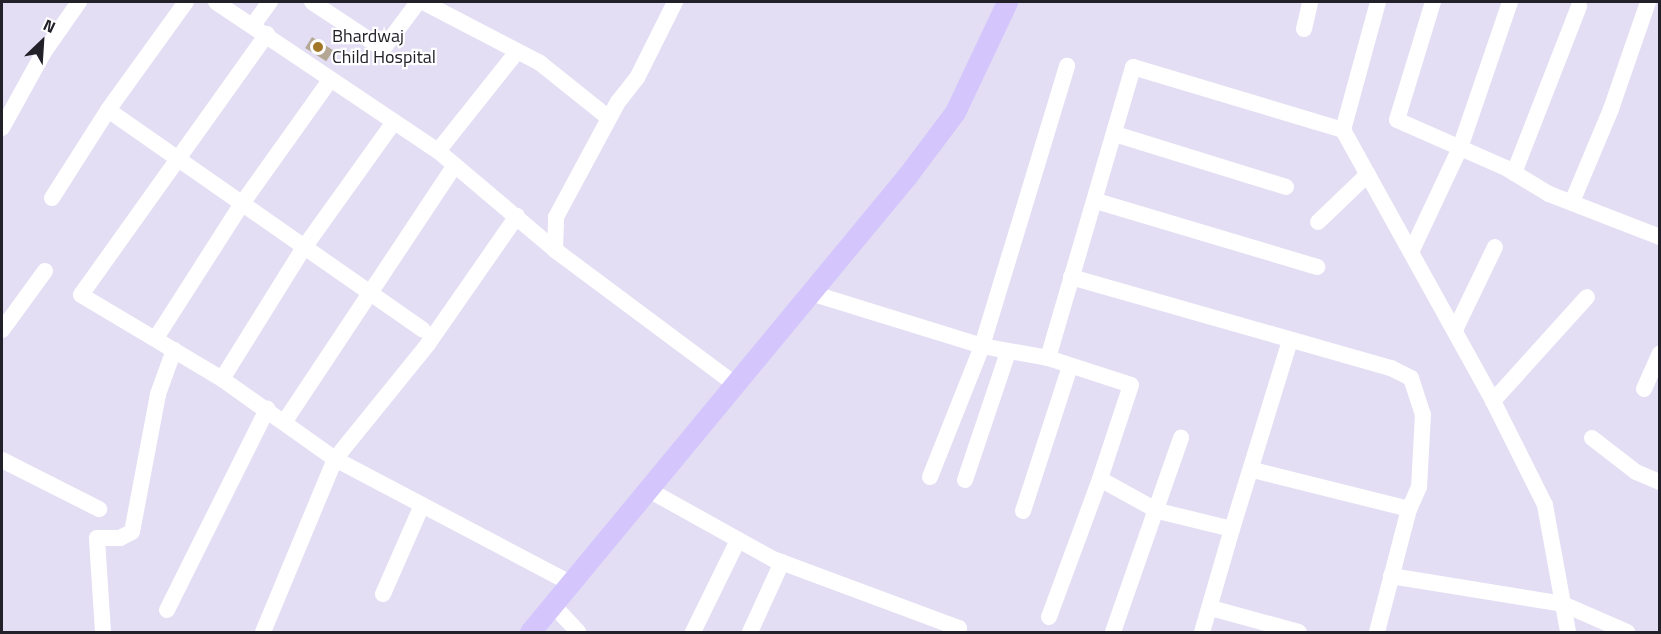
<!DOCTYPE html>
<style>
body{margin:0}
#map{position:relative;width:1661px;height:634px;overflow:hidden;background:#e3def4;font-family:"Titillium Web",sans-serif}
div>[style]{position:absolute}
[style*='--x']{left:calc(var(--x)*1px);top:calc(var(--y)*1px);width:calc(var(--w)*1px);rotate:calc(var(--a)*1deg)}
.building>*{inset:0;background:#b4a895;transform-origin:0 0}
.minor>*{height:16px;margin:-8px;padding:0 8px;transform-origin:8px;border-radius:8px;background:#fff}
.major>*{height:21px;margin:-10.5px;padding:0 10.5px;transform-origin:10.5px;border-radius:10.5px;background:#d4c5fc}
.dots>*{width:16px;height:16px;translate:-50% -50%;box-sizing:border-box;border:3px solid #fff;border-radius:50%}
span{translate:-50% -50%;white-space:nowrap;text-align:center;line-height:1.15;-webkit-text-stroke:4.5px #fff;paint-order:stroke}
.poi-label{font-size:18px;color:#222028}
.left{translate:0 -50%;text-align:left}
.frame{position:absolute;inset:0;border:3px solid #222028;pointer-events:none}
.north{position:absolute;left:12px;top:12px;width:60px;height:60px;-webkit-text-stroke:4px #fff;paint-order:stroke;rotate:25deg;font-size:16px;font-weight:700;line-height:24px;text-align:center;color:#222028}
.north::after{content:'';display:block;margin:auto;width:21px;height:27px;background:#222028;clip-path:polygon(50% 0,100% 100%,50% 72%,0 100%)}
</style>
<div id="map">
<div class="building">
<div style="left:312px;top:37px;width:25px;height:13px;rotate:32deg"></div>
</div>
<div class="minor">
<div style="--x:216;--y:2;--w:267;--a:33.9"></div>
<div style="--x:438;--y:151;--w:153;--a:40.2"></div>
<div style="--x:555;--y:250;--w:224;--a:36.7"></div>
<div style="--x:312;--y:2;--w:85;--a:33.5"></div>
<div style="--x:383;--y:49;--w:59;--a:-53.3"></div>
<div style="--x:423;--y:2;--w:132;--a:27.5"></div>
<div style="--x:540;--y:63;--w:88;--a:38.6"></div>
<div style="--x:1378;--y:2;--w:133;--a:105.3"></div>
<div style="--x:1343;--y:130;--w:310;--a:61"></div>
<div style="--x:1493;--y:401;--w:116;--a:63.4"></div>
<div style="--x:1545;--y:505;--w:129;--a:79.7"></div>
<div style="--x:1433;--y:2;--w:123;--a:107"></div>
<div style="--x:1397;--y:120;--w:119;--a:23.8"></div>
<div style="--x:1506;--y:168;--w:50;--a:31.2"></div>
<div style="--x:1549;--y:194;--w:119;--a:21.2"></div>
<div style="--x:253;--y:25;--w:29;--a:-54"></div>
<div style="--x:1304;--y:29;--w:28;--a:-77"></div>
<div style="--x:267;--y:34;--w:320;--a:125.5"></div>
<div style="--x:81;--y:295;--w:164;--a:30.8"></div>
<div style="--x:222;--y:379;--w:138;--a:35.3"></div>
<div style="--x:335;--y:459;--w:266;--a:27.8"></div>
<div style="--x:108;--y:110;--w:384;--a:34.9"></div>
<div style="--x:2;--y:128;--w:87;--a:-61.1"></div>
<div style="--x:44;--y:52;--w:61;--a:-55"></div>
<div style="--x:1115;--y:134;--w:179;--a:17.2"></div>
<div style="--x:438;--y:151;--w:125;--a:-51.5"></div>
<div style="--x:1514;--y:173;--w:179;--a:-68.7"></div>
<div style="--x:52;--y:198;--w:104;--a:-57.5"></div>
<div style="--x:108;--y:110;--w:133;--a:-54.2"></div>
<div style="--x:1096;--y:201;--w:231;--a:16.6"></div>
<div style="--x:1572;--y:202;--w:101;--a:-67.2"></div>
<div style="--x:1611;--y:109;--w:113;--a:-70.9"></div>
<div style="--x:1318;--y:222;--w:69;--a:-43.8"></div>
<div style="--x:555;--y:250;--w:33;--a:-88"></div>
<div style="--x:556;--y:217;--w:131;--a:-61.7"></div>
<div style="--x:618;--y:102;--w:31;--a:-52"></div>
<div style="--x:637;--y:78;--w:85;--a:-63.4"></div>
<div style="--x:1412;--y:250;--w:113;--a:-64.8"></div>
<div style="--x:1460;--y:148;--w:154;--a:-71.1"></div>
<div style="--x:1071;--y:277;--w:333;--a:15.9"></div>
<div style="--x:1391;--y:368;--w:22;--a:27"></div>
<div style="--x:1411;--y:378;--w:38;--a:72"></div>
<div style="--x:1423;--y:414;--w:73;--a:93.1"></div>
<div style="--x:1419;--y:487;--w:24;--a:114"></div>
<div style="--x:1409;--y:509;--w:127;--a:104.6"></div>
<div style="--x:811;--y:293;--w:179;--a:17.2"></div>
<div style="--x:982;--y:346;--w:67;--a:10.3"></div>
<div style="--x:1048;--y:358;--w:303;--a:-73.7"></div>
<div style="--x:1133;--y:67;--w:219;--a:16.7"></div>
<div style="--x:2;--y:330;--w:73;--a:-53.9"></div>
<div style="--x:1455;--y:330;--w:92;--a:-64.3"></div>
<div style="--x:156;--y:338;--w:158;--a:-57.4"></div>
<div style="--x:241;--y:205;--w:153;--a:-54.5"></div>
<div style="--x:1048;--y:358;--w:87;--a:18"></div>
<div style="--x:1131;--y:385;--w:99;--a:108.3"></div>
<div style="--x:1100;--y:479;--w:66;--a:28.9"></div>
<div style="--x:1158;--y:511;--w:76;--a:13.7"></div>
<div style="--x:1232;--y:529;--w:107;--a:106.2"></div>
<div style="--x:222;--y:379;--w:153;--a:-58.1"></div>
<div style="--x:303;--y:249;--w:156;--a:-54.4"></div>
<div style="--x:1644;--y:389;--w:39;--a:-66"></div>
<div style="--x:1493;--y:401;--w:140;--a:-47.9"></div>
<div style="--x:285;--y:421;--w:307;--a:-56.4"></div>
<div style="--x:1592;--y:438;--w:56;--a:37.7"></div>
<div style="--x:1636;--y:472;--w:26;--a:23"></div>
<div style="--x:2;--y:460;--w:109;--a:26.8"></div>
<div style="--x:1253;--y:470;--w:161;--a:14"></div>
<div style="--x:930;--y:477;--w:141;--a:-68.3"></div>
<div style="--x:982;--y:346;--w:293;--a:-73.1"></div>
<div style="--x:965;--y:480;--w:135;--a:-71.4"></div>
<div style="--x:647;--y:489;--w:144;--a:29.1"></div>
<div style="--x:773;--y:559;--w:198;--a:20.4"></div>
<div style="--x:959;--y:628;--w:4;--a:117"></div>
<div style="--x:1023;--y:511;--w:152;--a:-72"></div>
<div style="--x:1232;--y:529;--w:198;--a:-72.9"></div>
<div style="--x:1391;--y:576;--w:174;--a:9.2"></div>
<div style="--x:1563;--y:604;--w:70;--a:23.6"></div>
<div style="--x:383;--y:594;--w:97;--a:-66.3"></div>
<div style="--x:553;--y:605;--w:37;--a:47"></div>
<div style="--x:1211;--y:608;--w:91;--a:15.3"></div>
<div style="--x:167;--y:610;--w:225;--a:-63.5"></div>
<div style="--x:1049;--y:617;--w:147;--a:-69.7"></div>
<div style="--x:103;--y:632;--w:94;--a:-93.7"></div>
<div style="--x:97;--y:538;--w:23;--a:0"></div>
<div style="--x:120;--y:538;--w:13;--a:-27"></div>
<div style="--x:132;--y:532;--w:140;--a:-79.3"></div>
<div style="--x:158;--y:394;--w:47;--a:-70"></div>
<div style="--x:263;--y:632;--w:187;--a:-67.4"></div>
<div style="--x:335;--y:459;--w:148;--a:-51"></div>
<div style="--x:428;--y:344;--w:156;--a:-55.2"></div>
<div style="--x:693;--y:632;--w:102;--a:-63.9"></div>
<div style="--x:750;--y:632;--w:77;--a:-65.4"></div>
<div style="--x:1113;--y:632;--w:206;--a:-70.7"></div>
</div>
<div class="major">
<div style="--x:530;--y:632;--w:592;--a:-50.42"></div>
<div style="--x:907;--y:176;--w:80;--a:-53.1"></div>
<div style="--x:955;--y:112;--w:122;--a:-64.7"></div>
</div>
<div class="dots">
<div style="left:318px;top:47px;background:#a27727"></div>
</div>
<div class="poi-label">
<span class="left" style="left:332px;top:47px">Bhardwaj<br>Child Hospital</span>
</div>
<div class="frame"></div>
<div class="north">N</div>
</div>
